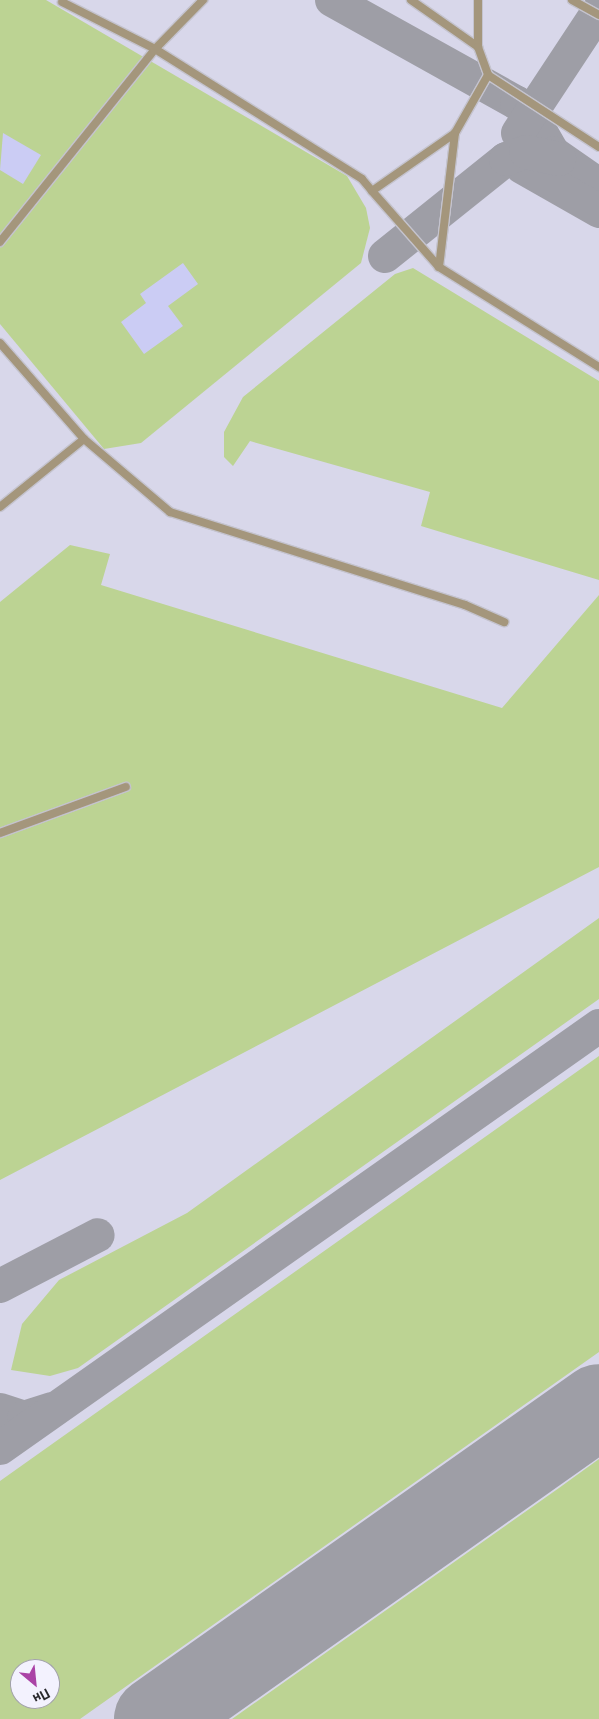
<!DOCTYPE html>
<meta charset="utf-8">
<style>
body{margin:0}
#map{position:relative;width:599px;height:1719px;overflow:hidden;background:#e6e5f1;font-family:"PT Sans",sans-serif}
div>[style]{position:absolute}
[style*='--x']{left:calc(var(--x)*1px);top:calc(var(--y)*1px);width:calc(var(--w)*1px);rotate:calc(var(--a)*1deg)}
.built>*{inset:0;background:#d8d7ea}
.green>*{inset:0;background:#bcd393}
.taxiway>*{height:34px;margin:-17px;padding:0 17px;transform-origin:17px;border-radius:17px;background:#9e9ea6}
.runway>*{height:84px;margin:-42px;padding:0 42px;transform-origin:42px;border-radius:42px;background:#9e9ea6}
.building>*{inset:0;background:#cbccf4}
.roads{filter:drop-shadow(1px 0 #c4c3ce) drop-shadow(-1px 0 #c4c3ce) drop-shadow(0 1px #c4c3ce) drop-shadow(0 -1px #c4c3ce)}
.service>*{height:8px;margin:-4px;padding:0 4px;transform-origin:4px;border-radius:4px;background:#a4967c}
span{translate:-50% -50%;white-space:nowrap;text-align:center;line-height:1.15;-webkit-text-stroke:4px #f3f2fe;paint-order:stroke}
.north{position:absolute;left:10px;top:1659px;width:50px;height:50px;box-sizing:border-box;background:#f3f2fe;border:1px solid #a2a2aa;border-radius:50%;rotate:152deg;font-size:14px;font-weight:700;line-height:20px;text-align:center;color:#29292d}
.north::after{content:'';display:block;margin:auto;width:18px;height:22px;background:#aa43a6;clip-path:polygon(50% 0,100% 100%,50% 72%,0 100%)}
</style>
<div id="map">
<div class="built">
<div style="clip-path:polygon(evenodd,0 0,599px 0,599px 1719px,0 1719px,0 0,20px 1669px,50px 1669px,50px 1699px,20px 1699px,20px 1669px)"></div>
</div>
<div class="green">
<div style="clip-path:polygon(0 0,46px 0,347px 176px,366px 208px,370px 228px,361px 263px,141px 443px,104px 449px,0 324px)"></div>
<div style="clip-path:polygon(413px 268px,599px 381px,599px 580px,421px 526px,430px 492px,250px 441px,233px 466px,224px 457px,224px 432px,243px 397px,395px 274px)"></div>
<div style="clip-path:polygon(70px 545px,110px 554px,101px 585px,502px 708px,599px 595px,599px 867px,0 1180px,0 602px)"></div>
<div style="clip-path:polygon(599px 918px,599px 999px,78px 1368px,50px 1376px,11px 1370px,22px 1324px,59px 1280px,187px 1213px)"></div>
<div style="clip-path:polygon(evenodd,599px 1056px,599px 1352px,80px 1719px,0 1719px,0 1481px,599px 1056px,20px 1669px,50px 1669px,50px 1699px,20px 1699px,20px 1669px)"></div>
<div style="clip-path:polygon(599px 1459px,599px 1719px,232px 1719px,559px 1488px)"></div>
</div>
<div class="taxiway">
<div style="--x:332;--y:0;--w:212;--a:29.1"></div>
<div style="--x:517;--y:103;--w:16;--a:38"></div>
<div style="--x:530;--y:113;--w:46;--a:60.1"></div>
<div style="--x:553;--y:153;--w:56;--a:34.8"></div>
<div style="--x:518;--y:133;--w:147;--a:-56.6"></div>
<div style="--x:522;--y:167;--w:89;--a:29.7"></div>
<div style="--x:385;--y:256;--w:155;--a:-38.7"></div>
<div style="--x:506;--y:159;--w:21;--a:-19"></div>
<div style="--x:526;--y:152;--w:34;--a:12"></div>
<div style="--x:0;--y:1286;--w:110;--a:-27.5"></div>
<div style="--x:0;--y:1410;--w:25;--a:18"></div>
<div style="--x:24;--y:1418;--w:28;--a:-18"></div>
<div style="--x:0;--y:1448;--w:733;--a:-35.16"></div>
</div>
<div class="runway">
<div style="--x:156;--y:1719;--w:542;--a:-35.24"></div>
</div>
<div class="building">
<div style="clip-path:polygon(3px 133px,41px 155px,23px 184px,0 170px)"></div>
<div style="clip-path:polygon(183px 263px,198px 284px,168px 306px,183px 326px,144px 354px,121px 322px,146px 303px,140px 294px)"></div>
</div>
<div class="roads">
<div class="service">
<div style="--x:411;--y:0;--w:82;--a:35"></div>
<div style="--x:478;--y:0;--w:47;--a:90"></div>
<div style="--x:478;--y:47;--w:30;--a:70"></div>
<div style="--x:488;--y:75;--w:132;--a:33"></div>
<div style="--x:572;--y:0;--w:31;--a:29"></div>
<div style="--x:62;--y:2;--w:104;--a:26.8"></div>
<div style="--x:155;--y:49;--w:244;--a:32.1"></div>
<div style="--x:362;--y:179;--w:16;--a:50"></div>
<div style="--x:372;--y:191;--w:101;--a:-34.9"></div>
<div style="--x:488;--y:75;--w:67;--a:119.6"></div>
<div style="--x:455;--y:133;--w:135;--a:96.8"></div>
<div style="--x:439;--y:267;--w:189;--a:32"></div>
<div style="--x:372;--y:191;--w:101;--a:48.6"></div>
<div style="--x:0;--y:242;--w:248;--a:-51.2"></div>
<div style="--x:155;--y:49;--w:69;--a:-45.6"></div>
<div style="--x:0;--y:343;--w:128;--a:48.8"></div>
<div style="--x:84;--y:439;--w:108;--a:141"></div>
<div style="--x:84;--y:439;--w:113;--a:40.3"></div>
<div style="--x:170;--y:512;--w:309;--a:17.5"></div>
<div style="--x:465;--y:605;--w:43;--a:23.6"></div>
<div style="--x:0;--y:833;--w:134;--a:-20.1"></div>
</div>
</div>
<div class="north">Пн</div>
</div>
